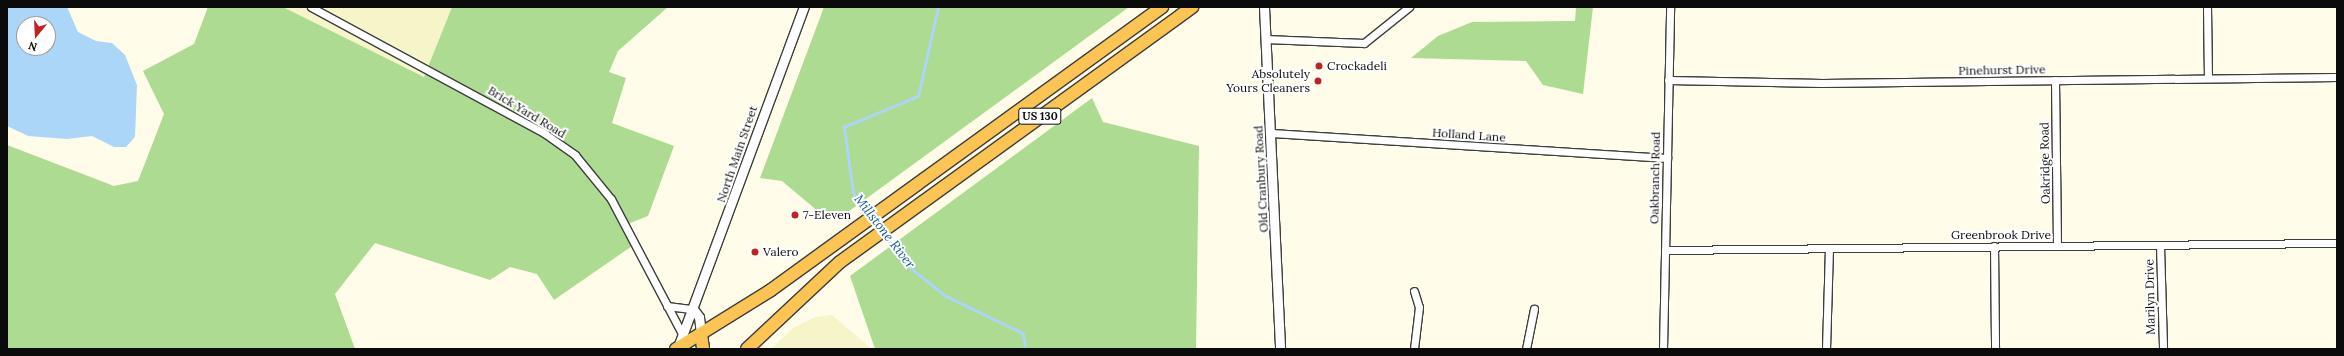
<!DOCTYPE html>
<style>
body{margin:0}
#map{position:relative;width:2344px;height:356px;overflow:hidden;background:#fffce9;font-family:Lora,serif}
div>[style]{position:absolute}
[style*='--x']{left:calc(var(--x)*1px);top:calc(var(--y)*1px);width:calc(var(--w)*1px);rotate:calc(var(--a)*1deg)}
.farmland>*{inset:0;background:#f5f5c9}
.forest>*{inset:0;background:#addb91}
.water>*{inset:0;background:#acd6f8}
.stream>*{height:2.5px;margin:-1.25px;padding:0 1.25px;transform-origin:1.25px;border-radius:1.25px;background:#acd6f8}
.roads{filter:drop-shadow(1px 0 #3e3e3e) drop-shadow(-1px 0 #3e3e3e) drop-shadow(0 1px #3e3e3e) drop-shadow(0 -1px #3e3e3e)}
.minor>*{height:7px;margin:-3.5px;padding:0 3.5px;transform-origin:3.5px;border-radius:3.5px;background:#fff}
.tertiary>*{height:9px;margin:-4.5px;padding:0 4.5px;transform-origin:4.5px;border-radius:4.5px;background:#fff}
.trunk>*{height:12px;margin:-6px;padding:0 6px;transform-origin:6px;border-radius:6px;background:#fcc553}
.dots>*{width:11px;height:11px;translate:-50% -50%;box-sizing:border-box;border:2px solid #fff;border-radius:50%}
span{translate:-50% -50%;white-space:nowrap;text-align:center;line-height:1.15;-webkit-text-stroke:4px #fff;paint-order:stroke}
.shield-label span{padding:1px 3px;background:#fff;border:1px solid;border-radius:3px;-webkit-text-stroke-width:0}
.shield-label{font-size:11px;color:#0b0b0b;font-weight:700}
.poi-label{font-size:12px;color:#0b0b0b}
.left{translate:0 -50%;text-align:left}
.right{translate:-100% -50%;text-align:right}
.street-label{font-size:12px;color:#0b0b0b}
.water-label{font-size:13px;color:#1157a0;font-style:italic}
.frame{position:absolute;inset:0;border:8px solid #0b0b0b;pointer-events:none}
.north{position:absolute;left:16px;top:16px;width:40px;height:40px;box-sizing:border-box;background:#fff;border:1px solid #9d9d9d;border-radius:50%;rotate:198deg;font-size:11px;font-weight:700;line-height:16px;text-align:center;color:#0b0b0b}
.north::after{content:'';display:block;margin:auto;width:14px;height:18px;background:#bf231f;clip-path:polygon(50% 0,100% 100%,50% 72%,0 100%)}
</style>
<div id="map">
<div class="farmland">
<div style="clip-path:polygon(283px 7px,452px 7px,424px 77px)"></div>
<div style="clip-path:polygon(832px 315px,872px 349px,771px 349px,793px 328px,815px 317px)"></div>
</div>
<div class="forest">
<div style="clip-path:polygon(208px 7px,283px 7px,424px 77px,452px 7px,668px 7px,618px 51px,609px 72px,626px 78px,612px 123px,674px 146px,648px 216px,625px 225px,635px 244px,554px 300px,537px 274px,510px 267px,490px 280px,375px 243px,335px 294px,355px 349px,7px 349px,7px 145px,114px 186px,138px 181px,164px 114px,143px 71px,194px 44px)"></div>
<div style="clip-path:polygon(824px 7px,1129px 7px,841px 217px,826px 218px,782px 181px,760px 178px)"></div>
<div style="clip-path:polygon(1576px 7px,1593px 7px,1583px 94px,1543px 85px,1526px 61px,1411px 58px,1438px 36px,1472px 22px,1575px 21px)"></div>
<div style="clip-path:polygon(1092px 98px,1103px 122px,1199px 146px,1196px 349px,875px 349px,850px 276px)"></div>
</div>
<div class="water">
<div style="clip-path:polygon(evenodd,7px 7px,67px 7px,78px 32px,96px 41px,112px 43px,125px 55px,137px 85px,135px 137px,126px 147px,114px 147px,92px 136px,67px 139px,28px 136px,7px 126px,7px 7px,24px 24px,48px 24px,48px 48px,24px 48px,24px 24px)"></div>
</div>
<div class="stream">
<div style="--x:870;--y:215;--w:28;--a:-128"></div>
<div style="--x:853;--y:193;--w:67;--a:-97.8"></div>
<div style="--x:844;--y:127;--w:80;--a:-22.7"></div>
<div style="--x:918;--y:96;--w:91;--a:-77.3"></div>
<div style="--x:874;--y:221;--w:10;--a:53"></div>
<div style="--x:885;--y:235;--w:37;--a:54"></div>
<div style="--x:907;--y:265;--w:50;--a:38.5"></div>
<div style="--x:946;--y:296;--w:85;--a:25.7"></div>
<div style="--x:1023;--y:333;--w:16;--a:79"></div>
</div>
<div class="roads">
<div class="minor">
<div style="--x:311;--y:7;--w:265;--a:28.4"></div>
<div style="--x:544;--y:133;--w:38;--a:35"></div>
<div style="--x:575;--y:155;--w:57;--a:50.7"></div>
<div style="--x:611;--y:199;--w:150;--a:62.2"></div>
<div style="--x:2207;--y:7;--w:71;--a:89.2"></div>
<div style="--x:1265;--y:39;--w:99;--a:2.3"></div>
<div style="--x:1364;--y:43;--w:58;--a:-38.7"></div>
<div style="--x:1668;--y:80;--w:154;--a:1.1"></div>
<div style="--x:1822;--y:83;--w:515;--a:-0.67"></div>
<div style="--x:2055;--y:80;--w:166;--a:89.3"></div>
<div style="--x:1271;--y:133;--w:397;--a:3.6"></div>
<div style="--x:2160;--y:245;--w:104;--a:88.3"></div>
<div style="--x:1994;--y:246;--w:103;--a:89.4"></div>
<div style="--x:1665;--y:250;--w:672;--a:-0.6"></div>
<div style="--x:1414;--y:291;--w:17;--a:73"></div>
<div style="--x:1419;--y:307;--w:42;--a:96.8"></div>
<div style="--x:667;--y:306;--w:26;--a:7"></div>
<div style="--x:1526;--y:349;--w:41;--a:-78.7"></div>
<div style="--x:1663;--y:349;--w:342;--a:-88.8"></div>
<div style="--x:1826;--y:349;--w:101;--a:-88.3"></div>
</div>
<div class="tertiary">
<div style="--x:1264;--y:7;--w:342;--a:87.3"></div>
<div style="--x:693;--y:309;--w:10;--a:53"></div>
<div style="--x:699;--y:317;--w:17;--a:83"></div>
<div style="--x:678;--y:347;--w:363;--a:-69.7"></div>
</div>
<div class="trunk">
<div style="--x:701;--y:334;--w:15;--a:82"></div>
<div style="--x:676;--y:349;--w:112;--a:-31.8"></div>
<div style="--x:771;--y:290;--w:483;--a:-35.9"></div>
<div style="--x:747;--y:349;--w:127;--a:-43.1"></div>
<div style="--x:840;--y:262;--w:435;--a:-35.9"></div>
</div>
</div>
<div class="dots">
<div style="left:1319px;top:66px;background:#bf231f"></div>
<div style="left:1318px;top:81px;background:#bf231f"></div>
<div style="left:795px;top:215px;background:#bf231f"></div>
<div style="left:755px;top:252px;background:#bf231f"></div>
</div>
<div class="shield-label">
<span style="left:1040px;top:116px">US 130</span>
</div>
<div class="poi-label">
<span class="left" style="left:1327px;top:66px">Crockadeli</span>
<span class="right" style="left:1310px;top:81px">Absolutely<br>Yours Cleaners</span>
<span class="left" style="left:803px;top:215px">7-Eleven</span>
<span class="left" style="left:763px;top:252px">Valero</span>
</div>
<div class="street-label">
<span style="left:2002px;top:70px;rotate:-1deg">Pinehurst Drive</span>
<span style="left:527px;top:112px;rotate:31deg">Brick Yard Road</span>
<span style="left:1469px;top:135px;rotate:4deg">Holland Lane</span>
<span style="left:737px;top:154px;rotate:-71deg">North Main Street</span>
<span style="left:2045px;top:163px;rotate:-91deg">Oakridge Road</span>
<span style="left:1655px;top:178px;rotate:-89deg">Oakbranch Road</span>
<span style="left:1261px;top:179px;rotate:-93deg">Old Cranbury Road</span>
<span style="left:2001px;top:235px">Greenbrook Drive</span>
<span style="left:2150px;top:297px;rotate:-91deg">Marilyn Drive</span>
</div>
<div class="water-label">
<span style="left:884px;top:232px;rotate:52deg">Millstone River</span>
</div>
<div class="frame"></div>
<div class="north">N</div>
</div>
